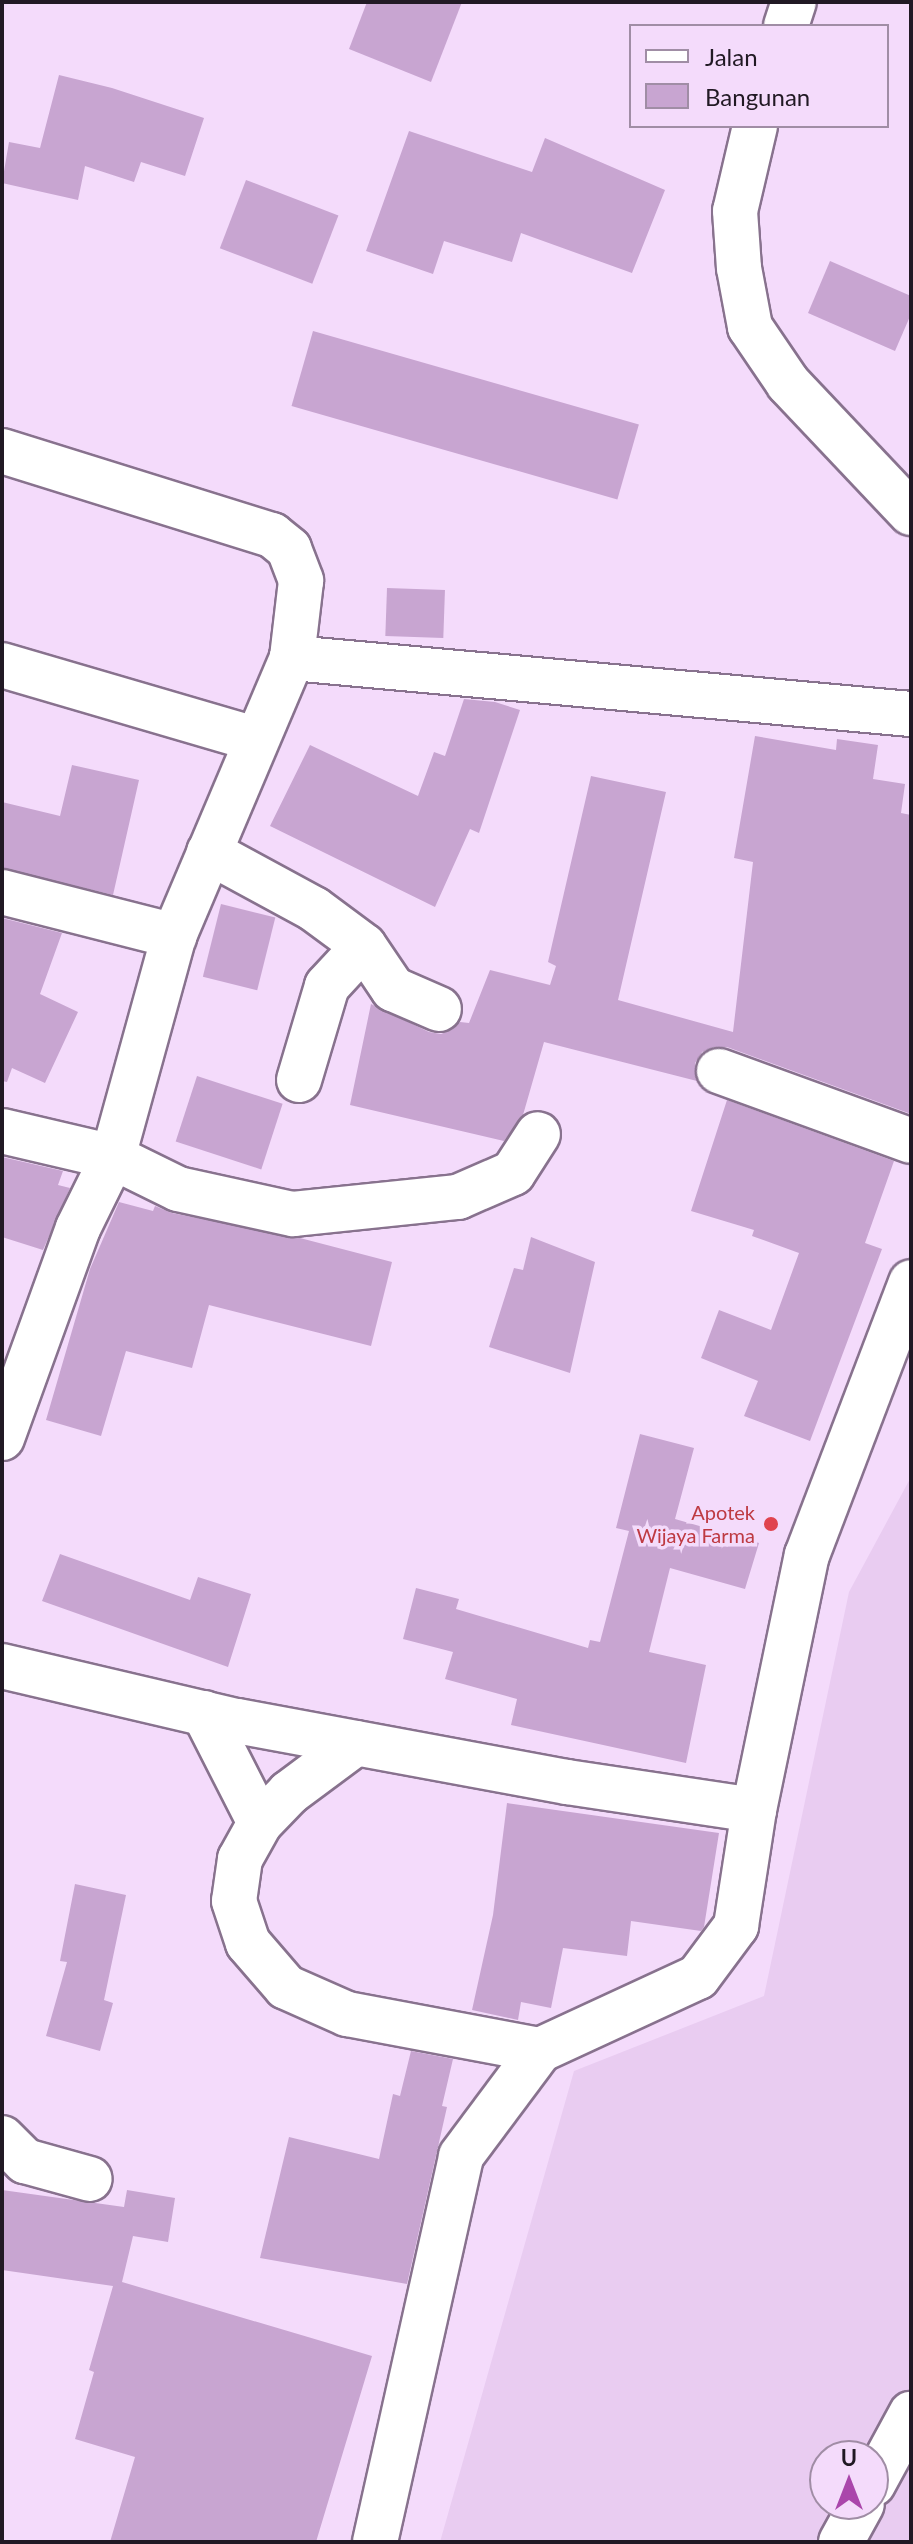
<!DOCTYPE html>
<style>
body{margin:0}
#map{position:relative;width:913px;height:2544px;overflow:hidden;background:#f4dbfb;font-family:Lato,sans-serif}
div>[style]{position:absolute}
[style*='--x']{left:calc(var(--x)*1px);top:calc(var(--y)*1px);width:calc(var(--w)*1px);rotate:calc(var(--a)*1deg)}
.built>*{inset:0;background:#e9ccf1}
.building>*{inset:0;background:#c8a5d1;transform-origin:0 0}
.roads{filter:drop-shadow(2px 0 #88728e) drop-shadow(-2px 0 #88728e) drop-shadow(0 2px #88728e) drop-shadow(0 -2px #88728e)}
.minor>*{height:44px;margin:-22px;padding:0 22px;transform-origin:22px;border-radius:22px;background:#fff}
.dots>*{width:22px;height:22px;translate:-50% -50%;box-sizing:border-box;border:4px solid #f4dbfb;border-radius:50%}
span{translate:-50% -50%;white-space:nowrap;text-align:center;line-height:1.15;-webkit-text-stroke:7px #f4dbfb;paint-order:stroke}
.health-label{font-size:20px;color:#be3a42}
.right{translate:-100% -50%;text-align:right}
.frame{position:absolute;inset:0;border:4px solid #211924;pointer-events:none}
.legend{position:absolute;left:629px;top:24px;width:260px;height:104px;box-sizing:border-box;background:#f4dbfb;border:2px solid #a08da5;margin:0;padding:10px 14px;list-style:none;font-size:24px;color:#211924}
.legend li{display:flex;align-items:center;gap:16px;height:40px}
.legend b{width:40px;border:2px solid #a08da5}
.north{position:absolute;left:809px;top:2440px;width:80px;height:80px;box-sizing:border-box;background:#f4dbfb;border:2px solid #a08da5;border-radius:50%;rotate:0deg;font-size:22px;font-weight:700;line-height:32px;text-align:center;color:#211924}
.north::after{content:'';display:block;margin:auto;width:28px;height:36px;background:#aa46ab;clip-path:polygon(50% 0,100% 100%,50% 72%,0 100%)}
</style>
<div id="map">
<div class="built">
<div style="clip-path:polygon(evenodd,911px 1477px,911px 2542px,440px 2542px,574px 2071px,764px 1996px,849px 1592px,911px 1477px,825px 2456px,873px 2456px,873px 2504px,825px 2504px,825px 2456px)"></div>
</div>
<div class="building">
<div style="clip-path:polygon(367px 2px,462px 2px,431px 82px,349px 49px)"></div>
<div style="clip-path:polygon(59px 75px,112px 88px,204px 118px,185px 176px,141px 162px,134px 182px,85px 166px,78px 200px,2px 183px,9px 142px,40px 148px)"></div>
<div style="clip-path:polygon(409px 131px,532px 172px,545px 138px,665px 190px,632px 273px,521px 233px,512px 262px,444px 241px,433px 274px,366px 251px)"></div>
<div style="left:246px;top:180px;width:99px;height:73px;rotate:21deg"></div>
<div style="clip-path:polygon(830px 261px,911px 296px,911px 314px,895px 351px,808px 313px)"></div>
<div style="left:313px;top:331px;width:339px;height:78px;rotate:16deg"></div>
<div style="left:387px;top:588px;width:58px;height:48px;rotate:2deg"></div>
<div style="clip-path:polygon(464px 699px,495px 702px,520px 710px,479px 833px,470px 829px,435px 907px,270px 826px,310px 745px,418px 796px,434px 752px,445px 756px)"></div>
<div style="clip-path:polygon(755px 736px,836px 750px,837px 739px,878px 745px,873px 779px,905px 784px,901px 813px,911px 815px,911px 1114px,727px 1047px,714px 1047px,702px 1052px,695px 1063px,697px 1081px,544px 1042px,523px 1115px,504px 1141px,350px 1105px,371px 1004px,429px 1032px,441px 1034px,453px 1029px,460px 1022px,469px 1023px,490px 970px,550px 985px,556px 966px,548px 962px,591px 776px,666px 792px,618px 1000px,733px 1032px,753px 862px,734px 858px)"></div>
<div style="clip-path:polygon(72px 765px,139px 780px,113px 895px,2px 868px,2px 802px,60px 816px)"></div>
<div style="left:221px;top:904px;width:56px;height:75px;rotate:14deg"></div>
<div style="clip-path:polygon(2px 918px,62px 933px,40px 994px,78px 1012px,45px 1083px,12px 1068px,7px 1082px,2px 1081px)"></div>
<div style="left:197px;top:1076px;width:90px;height:69px;rotate:18deg"></div>
<div style="clip-path:polygon(727px 1100px,894px 1161px,865px 1243px,882px 1249px,810px 1441px,744px 1416px,758px 1381px,701px 1358px,719px 1310px,771px 1330px,799px 1253px,752px 1236px,754px 1230px,691px 1211px)"></div>
<div style="clip-path:polygon(2px 1157px,63px 1171px,58px 1185px,70px 1188px,43px 1250px,2px 1237px)"></div>
<div style="clip-path:polygon(119px 1202px,153px 1211px,155px 1206px,172px 1213px,300px 1238px,392px 1262px,371px 1346px,209px 1305px,192px 1368px,126px 1351px,101px 1436px,46px 1420px,90px 1269px)"></div>
<div style="clip-path:polygon(531px 1237px,595px 1262px,570px 1373px,489px 1347px,514px 1268px,523px 1270px)"></div>
<div style="clip-path:polygon(640px 1434px,694px 1448px,675px 1519px,759px 1543px,745px 1589px,670px 1568px,649px 1652px,706px 1665px,686px 1763px,511px 1725px,517px 1699px,445px 1679px,453px 1652px,403px 1639px,416px 1588px,459px 1599px,456px 1609px,588px 1648px,590px 1640px,600px 1642px,629px 1531px,616px 1528px)"></div>
<div style="clip-path:polygon(60px 1554px,190px 1600px,198px 1577px,251px 1594px,228px 1667px,42px 1601px)"></div>
<div style="clip-path:polygon(507px 1803px,719px 1833px,704px 1927px,701px 1931px,631px 1921px,627px 1956px,563px 1948px,551px 2008px,521px 2002px,518px 2020px,472px 2010px,493px 1915px)"></div>
<div style="clip-path:polygon(75px 1884px,126px 1895px,104px 2000px,113px 2003px,100px 2051px,46px 2036px,67px 1962px,60px 1961px)"></div>
<div style="clip-path:polygon(411px 2051px,453px 2059px,442px 2106px,447px 2107px,407px 2284px,260px 2258px,289px 2137px,379px 2159px,393px 2094px,400px 2096px)"></div>
<div style="clip-path:polygon(2px 2190px,124px 2207px,127px 2190px,175px 2198px,168px 2242px,133px 2236px,122px 2282px,372px 2356px,316px 2542px,110px 2542px,135px 2457px,75px 2439px,94px 2372px,89px 2370px,113px 2286px,2px 2270px)"></div>
</div>
<div class="roads">
<div class="minor">
<div style="--x:786;--y:26;--w:25;--a:-72"></div>
<div style="--x:755;--y:126;--w:87;--a:103.2"></div>
<div style="--x:735;--y:211;--w:57;--a:86"></div>
<div style="--x:739;--y:268;--w:60;--a:79.4"></div>
<div style="--x:750;--y:327;--w:68;--a:55.8"></div>
<div style="--x:788;--y:383;--w:179;--a:46.6"></div>
<div style="--x:2;--y:451;--w:283;--a:17.3"></div>
<div style="--x:272;--y:535;--w:22;--a:39"></div>
<div style="--x:289;--y:549;--w:34;--a:69"></div>
<div style="--x:301;--y:581;--w:78;--a:96.7"></div>
<div style="--x:2;--y:665;--w:264;--a:16.3"></div>
<div style="--x:209;--y:852;--w:119;--a:28.5"></div>
<div style="--x:314;--y:909;--w:62;--a:36.5"></div>
<div style="--x:364;--y:946;--w:52;--a:56"></div>
<div style="--x:393;--y:989;--w:50;--a:23.5"></div>
<div style="--x:2;--y:892;--w:178;--a:14.3"></div>
<div style="--x:719;--y:1071;--w:204;--a:20"></div>
<div style="--x:299;--y:1080;--w:98;--a:-73.4"></div>
<div style="--x:327;--y:986;--w:54;--a:-47.2"></div>
<div style="--x:2;--y:1131;--w:114;--a:13.2"></div>
<div style="--x:113;--y:1157;--w:72;--a:26.2"></div>
<div style="--x:178;--y:1189;--w:118;--a:12.3"></div>
<div style="--x:293;--y:1214;--w:166;--a:-5.9"></div>
<div style="--x:458;--y:1197;--w:60;--a:-23.6"></div>
<div style="--x:513;--y:1173;--w:46;--a:-57.3"></div>
<div style="--x:2;--y:1438;--w:223;--a:-70.1"></div>
<div style="--x:78;--y:1228;--w:79;--a:-63.8"></div>
<div style="--x:113;--y:1157;--w:229;--a:-74.6"></div>
<div style="--x:174;--y:936;--w:302;--a:-67"></div>
<div style="--x:292;--y:658;--w:622;--a:5.17"></div>
<div style="--x:2;--y:1666;--w:241;--a:13.2"></div>
<div style="--x:237;--y:1721;--w:336;--a:10.5"></div>
<div style="--x:567;--y:1782;--w:189;--a:8.5"></div>
<div style="--x:204;--y:1713;--w:123;--a:63"></div>
<div style="--x:356;--y:1743;--w:84;--a:143.3"></div>
<div style="--x:289;--y:1793;--w:42;--a:134"></div>
<div style="--x:260;--y:1823;--w:41;--a:119.1"></div>
<div style="--x:240;--y:1859;--w:42;--a:98.1"></div>
<div style="--x:234;--y:1901;--w:44;--a:71.6"></div>
<div style="--x:248;--y:1943;--w:58;--a:49.2"></div>
<div style="--x:286;--y:1987;--w:67;--a:23.9"></div>
<div style="--x:347;--y:2014;--w:196;--a:10.6"></div>
<div style="--x:2;--y:2138;--w:33;--a:45"></div>
<div style="--x:25;--y:2161;--w:67;--a:15.5"></div>
<div style="--x:873;--y:2484;--w:80;--a:-61.5"></div>
<div style="--x:375;--y:2542;--w:395;--a:-77.4"></div>
<div style="--x:461;--y:2156;--w:132;--a:-53.3"></div>
<div style="--x:540;--y:2050;--w:174;--a:-24.8"></div>
<div style="--x:698;--y:1977;--w:64;--a:-53.3"></div>
<div style="--x:736;--y:1926;--w:117;--a:-81.2"></div>
<div style="--x:754;--y:1810;--w:260;--a:-78.3"></div>
<div style="--x:807;--y:1555;--w:292;--a:-69.1"></div>
<div style="--x:841;--y:2542;--w:43;--a:-61.1"></div>
</div>
</div>
<div class="dots">
<div style="left:771px;top:1524px;background:#e0444e"></div>
</div>
<div class="health-label">
<span class="right" style="left:755px;top:1524px">Apotek<br>Wijaya Farma</span>
</div>
<div class="frame"></div>
<ul class="legend">
<li><b style="height:10px;background:#fff"></b>Jalan</li>
<li><b style="height:22px;background:#c8a5d1"></b>Bangunan</li>
</ul>
<div class="north">U</div>
</div>
